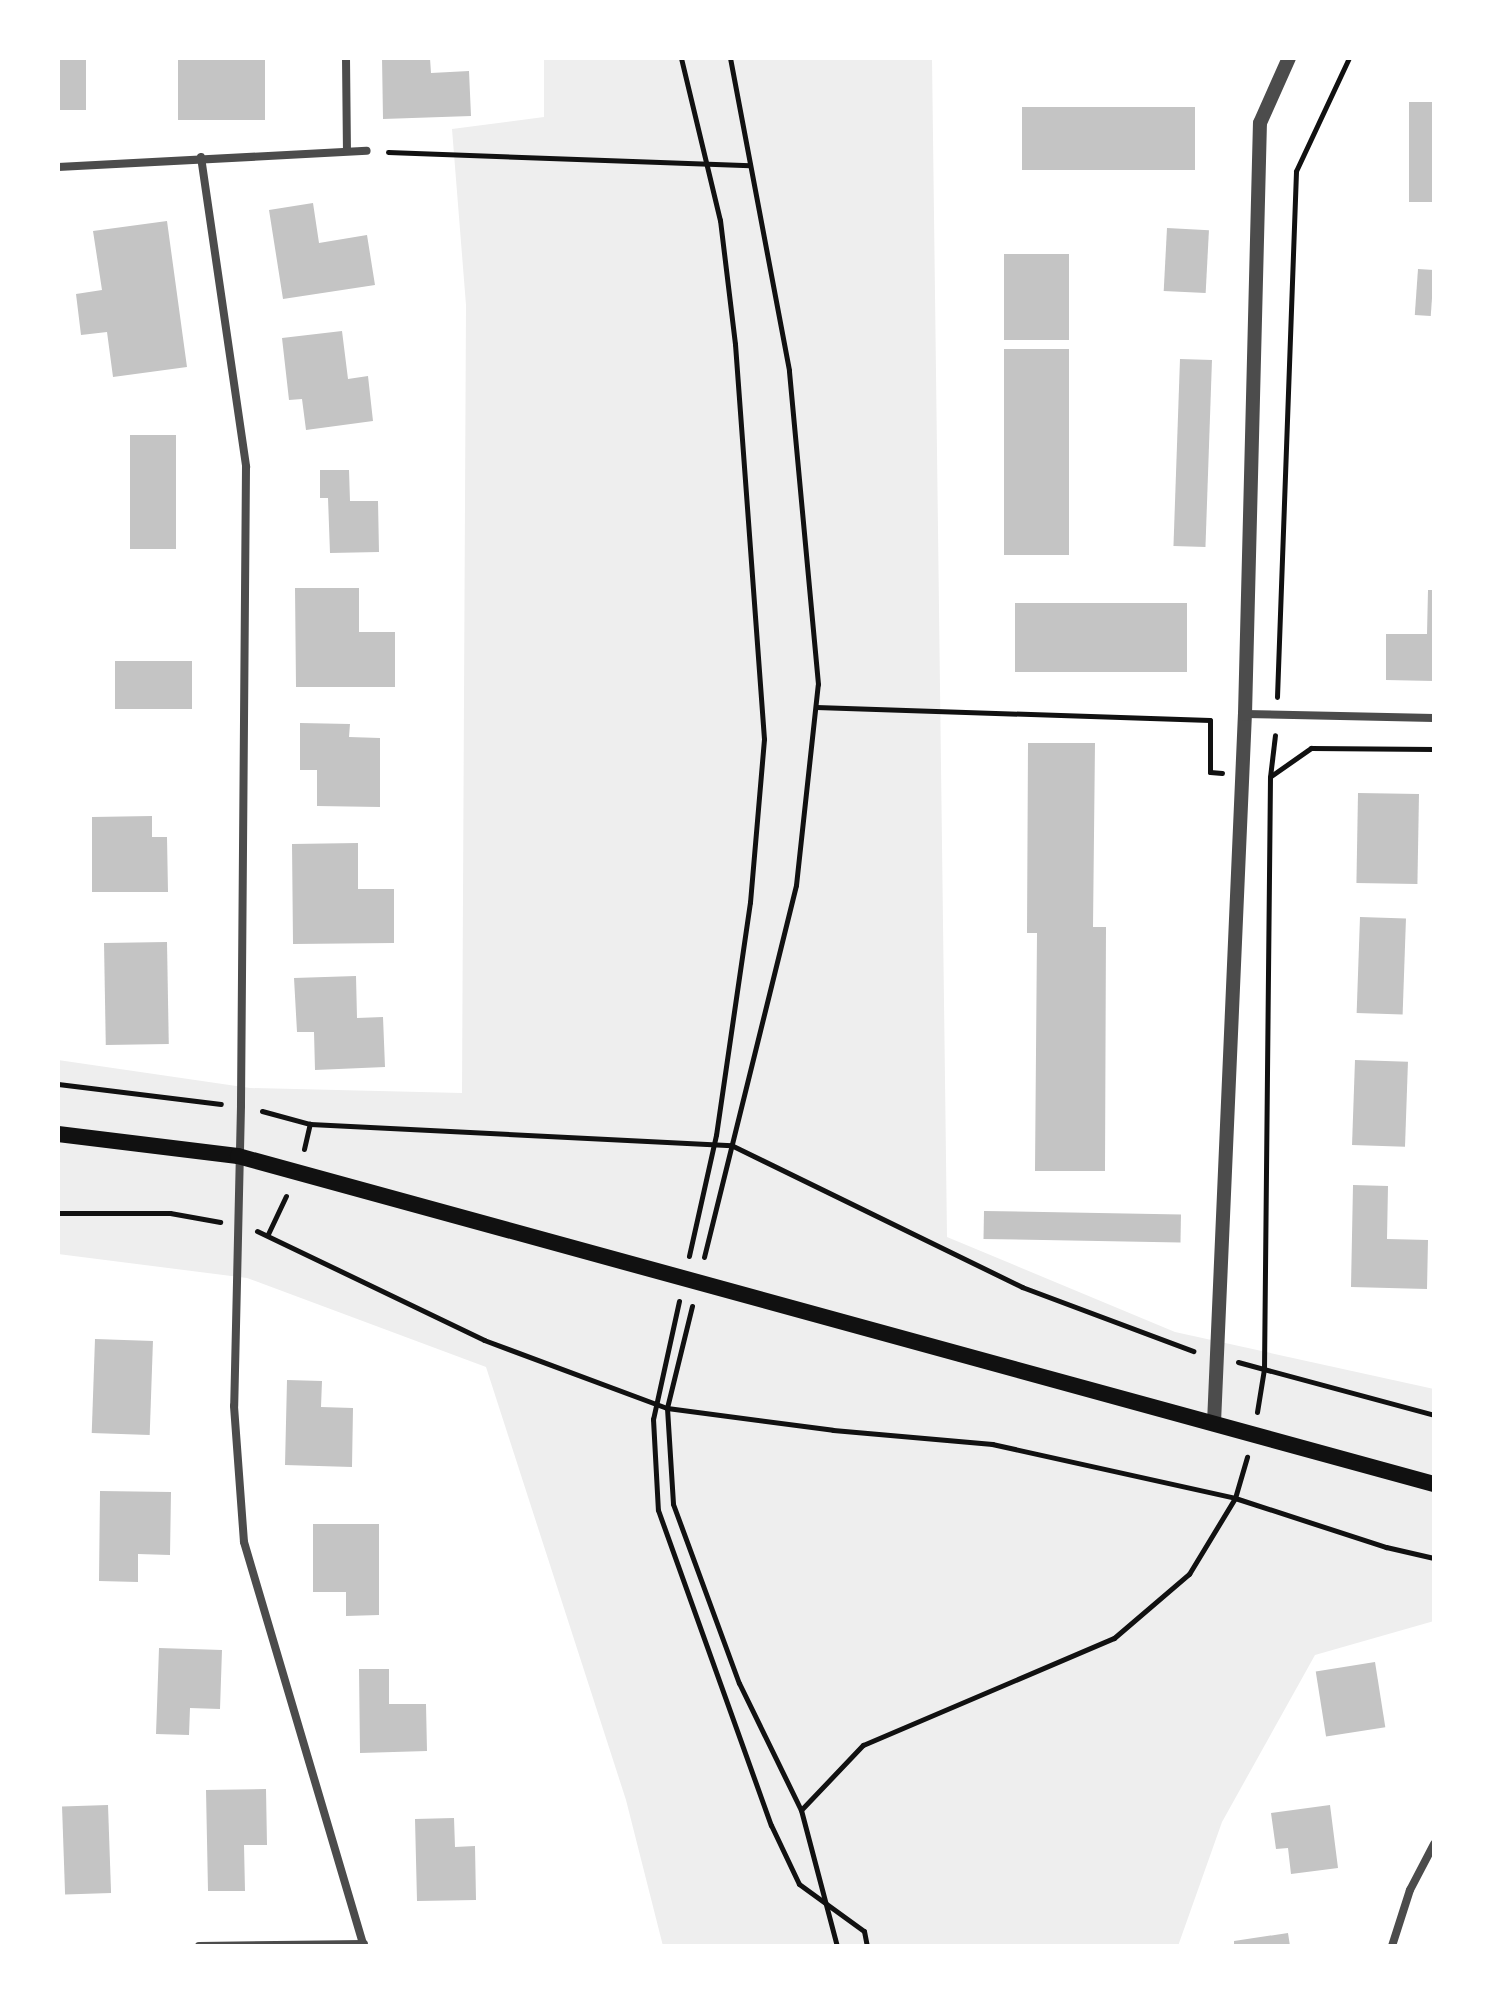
<!DOCTYPE html>
<style>
body{margin:0}
#map{position:relative;width:1492px;height:2004px;overflow:hidden;background:#fff;font-family:"Playfair Display",serif}
div>[style]{position:absolute}
[style*='--x']{left:calc(var(--x)*1px);top:calc(var(--y)*1px);width:calc(var(--w)*1px);rotate:calc(var(--a)*1deg)}
.green>*{inset:0;background:#eee}
.building>*{inset:0;background:#c4c4c4;transform-origin:0 0}
.path>*{height:5px;margin:-2.5px;padding:0 2.5px;transform-origin:2.5px;border-radius:2.5px;background:#111}
.minor>*{height:8px;margin:-4px;padding:0 4px;transform-origin:4px;border-radius:4px;background:#4c4c4c}
.tertiary>*{height:14px;margin:-7px;padding:0 7px;transform-origin:7px;border-radius:7px;background:#4c4c4c}
.secondary>*{height:16px;margin:-8px;padding:0 8px;transform-origin:8px;border-radius:8px;background:#111}
span{translate:-50% -50%;white-space:nowrap;text-align:center;line-height:1.15;-webkit-text-stroke:8px #fff;paint-order:stroke}
.frame{position:absolute;inset:0;border:60px solid #fff;pointer-events:none}
</style>
<div id="map">
<div class="green">
<div style="clip-path:polygon(544px 58px,932px 58px,947px 1237px,1175px 1332px,1434px 1389px,1434px 1621px,1315px 1655px,1222px 1822px,1178px 1946px,663px 1946px,626px 1800px,486px 1367px,247px 1278px,58px 1254px,58px 1060px,250px 1088px,462px 1093px,466px 305px,452px 129px,544px 117px)"></div>
</div>
<div class="building">
<div style="left:58px;top:58px;width:28px;height:52px"></div>
<div style="left:178px;top:58px;width:87px;height:62px"></div>
<div style="clip-path:polygon(382px 58px,430px 58px,431px 73px,469px 71px,471px 116px,383px 119px)"></div>
<div style="left:1409px;top:102px;width:25px;height:100px"></div>
<div style="left:1195px;top:107px;width:63px;height:173px;rotate:90deg"></div>
<div style="clip-path:polygon(313px 203px,319px 243px,367px 235px,375px 285px,283px 299px,269px 210px)"></div>
<div style="clip-path:polygon(167px 221px,187px 367px,113px 377px,107px 332px,81px 335px,76px 294px,102px 290px,93px 231px)"></div>
<div style="left:1167px;top:228px;width:42px;height:63px;rotate:3deg"></div>
<div style="left:1004px;top:254px;width:65px;height:86px"></div>
<div style="left:1418px;top:269px;width:16px;height:46px;rotate:4deg"></div>
<div style="clip-path:polygon(342px 331px,348px 379px,368px 376px,373px 421px,306px 430px,302px 399px,289px 400px,282px 338px)"></div>
<div style="left:1004px;top:349px;width:65px;height:206px"></div>
<div style="left:1180px;top:359px;width:32px;height:187px;rotate:2deg"></div>
<div style="left:130px;top:435px;width:46px;height:114px"></div>
<div style="clip-path:polygon(320px 470px,349px 470px,350px 501px,378px 501px,379px 552px,330px 553px,328px 498px,320px 498px)"></div>
<div style="clip-path:polygon(295px 588px,359px 588px,359px 632px,395px 632px,395px 687px,296px 687px)"></div>
<div style="clip-path:polygon(1428px 590px,1434px 590px,1434px 681px,1386px 680px,1386px 634px,1427px 634px)"></div>
<div style="left:1187px;top:603px;width:69px;height:172px;rotate:90deg"></div>
<div style="left:192px;top:661px;width:48px;height:77px;rotate:90deg"></div>
<div style="clip-path:polygon(300px 723px,350px 724px,349px 737px,380px 738px,380px 807px,317px 806px,317px 770px,300px 770px)"></div>
<div style="clip-path:polygon(1028px 743px,1095px 743px,1093px 927px,1106px 927px,1105px 1171px,1035px 1171px,1037px 933px,1027px 933px)"></div>
<div style="left:1358px;top:793px;width:61px;height:90px;rotate:1deg"></div>
<div style="clip-path:polygon(152px 816px,152px 837px,167px 837px,168px 892px,92px 892px,92px 817px)"></div>
<div style="clip-path:polygon(358px 843px,358px 889px,394px 889px,394px 943px,293px 944px,292px 844px)"></div>
<div style="left:1360px;top:917px;width:46px;height:96px;rotate:2deg"></div>
<div style="left:167px;top:942px;width:102px;height:63px;rotate:89deg"></div>
<div style="clip-path:polygon(356px 976px,357px 1018px,383px 1017px,385px 1067px,315px 1070px,314px 1032px,297px 1032px,294px 978px)"></div>
<div style="left:1355px;top:1060px;width:53px;height:85px;rotate:2deg"></div>
<div style="clip-path:polygon(1353px 1185px,1388px 1186px,1387px 1239px,1428px 1240px,1427px 1289px,1351px 1287px)"></div>
<div style="left:984px;top:1211px;width:197px;height:28px;rotate:1deg"></div>
<div style="left:95px;top:1339px;width:58px;height:94px;rotate:2deg"></div>
<div style="clip-path:polygon(287px 1380px,322px 1381px,321px 1407px,353px 1408px,352px 1467px,285px 1465px)"></div>
<div style="clip-path:polygon(100px 1491px,171px 1492px,170px 1555px,138px 1554px,138px 1582px,99px 1581px)"></div>
<div style="clip-path:polygon(313px 1524px,379px 1524px,379px 1615px,346px 1616px,346px 1592px,313px 1592px)"></div>
<div style="clip-path:polygon(159px 1648px,222px 1650px,220px 1709px,190px 1708px,189px 1735px,156px 1734px)"></div>
<div style="left:1375px;top:1662px;width:66px;height:60px;rotate:81deg"></div>
<div style="clip-path:polygon(359px 1669px,389px 1669px,389px 1704px,426px 1704px,427px 1751px,360px 1753px)"></div>
<div style="clip-path:polygon(266px 1789px,267px 1845px,244px 1845px,245px 1891px,208px 1891px,206px 1790px)"></div>
<div style="left:108px;top:1805px;width:88px;height:46px;rotate:88deg"></div>
<div style="clip-path:polygon(1330px 1805px,1338px 1868px,1291px 1874px,1288px 1848px,1276px 1849px,1271px 1813px)"></div>
<div style="clip-path:polygon(454px 1818px,455px 1847px,475px 1846px,476px 1900px,417px 1901px,415px 1819px)"></div>
<div style="clip-path:polygon(1288px 1933px,1290px 1946px,1234px 1946px,1234px 1941px)"></div>
</div>
<div class="path">
<div style="--x:681;--y:58;--w:167;--a:76.5"></div>
<div style="--x:720;--y:220;--w:125;--a:83.1"></div>
<div style="--x:735;--y:344;--w:396;--a:85.8"></div>
<div style="--x:764;--y:739;--w:164;--a:94.9"></div>
<div style="--x:750;--y:902;--w:235;--a:98.3"></div>
<div style="--x:716;--y:1135;--w:124;--a:102.6"></div>
<div style="--x:388;--y:152;--w:362;--a:2.1"></div>
<div style="--x:1277;--y:697;--w:526;--a:-87.93"></div>
<div style="--x:1296;--y:171;--w:125;--a:-64.9"></div>
<div style="--x:816;--y:707;--w:394;--a:1.9"></div>
<div style="--x:1210;--y:720;--w:52;--a:90"></div>
<div style="--x:1210;--y:772;--w:12;--a:5"></div>
<div style="--x:1271;--y:776;--w:49;--a:-35"></div>
<div style="--x:1311;--y:748;--w:123;--a:0.5"></div>
<div style="--x:58;--y:1084;--w:164;--a:7"></div>
<div style="--x:262;--y:1111;--w:50;--a:15.2"></div>
<div style="--x:310;--y:1124;--w:422;--a:2.9"></div>
<div style="--x:731;--y:1145;--w:324;--a:26"></div>
<div style="--x:1022;--y:1287;--w:183;--a:20.5"></div>
<div style="--x:304;--y:1149;--w:26;--a:-77"></div>
<div style="--x:58;--y:1213;--w:112;--a:0"></div>
<div style="--x:170;--y:1213;--w:51;--a:10.2"></div>
<div style="--x:257;--y:1231;--w:252;--a:25.6"></div>
<div style="--x:484;--y:1340;--w:195;--a:20.4"></div>
<div style="--x:667;--y:1408;--w:167;--a:7.5"></div>
<div style="--x:833;--y:1430;--w:160;--a:5"></div>
<div style="--x:992;--y:1444;--w:249;--a:12.5"></div>
<div style="--x:1235;--y:1498;--w:159;--a:18"></div>
<div style="--x:1386;--y:1547;--w:49;--a:12.9"></div>
<div style="--x:268;--y:1234;--w:42;--a:-64.7"></div>
<div style="--x:704;--y:1257;--w:383;--a:-76.1"></div>
<div style="--x:796;--y:885;--w:202;--a:-83.8"></div>
<div style="--x:818;--y:684;--w:315;--a:-95.3"></div>
<div style="--x:789;--y:370;--w:318;--a:-100.7"></div>
<div style="--x:679;--y:1301;--w:121;--a:102.4"></div>
<div style="--x:653;--y:1419;--w:91;--a:86.9"></div>
<div style="--x:658;--y:1510;--w:335;--a:70.3"></div>
<div style="--x:771;--y:1825;--w:65;--a:64.6"></div>
<div style="--x:799;--y:1884;--w:80;--a:35.9"></div>
<div style="--x:864;--y:1931;--w:15;--a:79"></div>
<div style="--x:692;--y:1306;--w:105;--a:103.8"></div>
<div style="--x:667;--y:1408;--w:96;--a:86.4"></div>
<div style="--x:673;--y:1504;--w:191;--a:69.8"></div>
<div style="--x:739;--y:1683;--w:141;--a:64"></div>
<div style="--x:801;--y:1810;--w:141;--a:75.2"></div>
<div style="--x:1238;--y:1362;--w:203;--a:15.1"></div>
<div style="--x:1257;--y:1412;--w:44;--a:-80.8"></div>
<div style="--x:1264;--y:1369;--w:592;--a:-89.42"></div>
<div style="--x:1270;--y:777;--w:42;--a:-83.2"></div>
<div style="--x:801;--y:1810;--w:90;--a:-46.4"></div>
<div style="--x:863;--y:1745;--w:273;--a:-23.1"></div>
<div style="--x:1114;--y:1638;--w:99;--a:-40.5"></div>
<div style="--x:1189;--y:1574;--w:89;--a:-58.8"></div>
<div style="--x:1235;--y:1498;--w:43;--a:-73.7"></div>
</div>
<div class="minor">
<div style="--x:346;--y:58;--w:92;--a:89.4"></div>
<div style="--x:201;--y:157;--w:313;--a:81.7"></div>
<div style="--x:246;--y:467;--w:639;--a:90.45"></div>
<div style="--x:241;--y:1106;--w:300;--a:91.3"></div>
<div style="--x:234;--y:1406;--w:136;--a:85.8"></div>
<div style="--x:244;--y:1542;--w:421;--a:73.5"></div>
<div style="--x:58;--y:167;--w:309;--a:-3"></div>
<div style="--x:1245;--y:714;--w:189;--a:1.2"></div>
<div style="--x:199;--y:1946;--w:165;--a:-0.7"></div>
<div style="--x:1392;--y:1946;--w:59;--a:-72.2"></div>
<div style="--x:1410;--y:1890;--w:52;--a:-62.4"></div>
</div>
<div class="tertiary">
<div style="--x:1214;--y:1423;--w:710;--a:-87.5"></div>
<div style="--x:1245;--y:714;--w:591;--a:-88.55"></div>
<div style="--x:1260;--y:123;--w:71;--a:-66"></div>
</div>
<div class="secondary">
<div style="--x:58;--y:1134;--w:181;--a:7"></div>
<div style="--x:238;--y:1156;--w:1240;--a:15.34"></div>
</div>
<div class="frame"></div>
</div>
